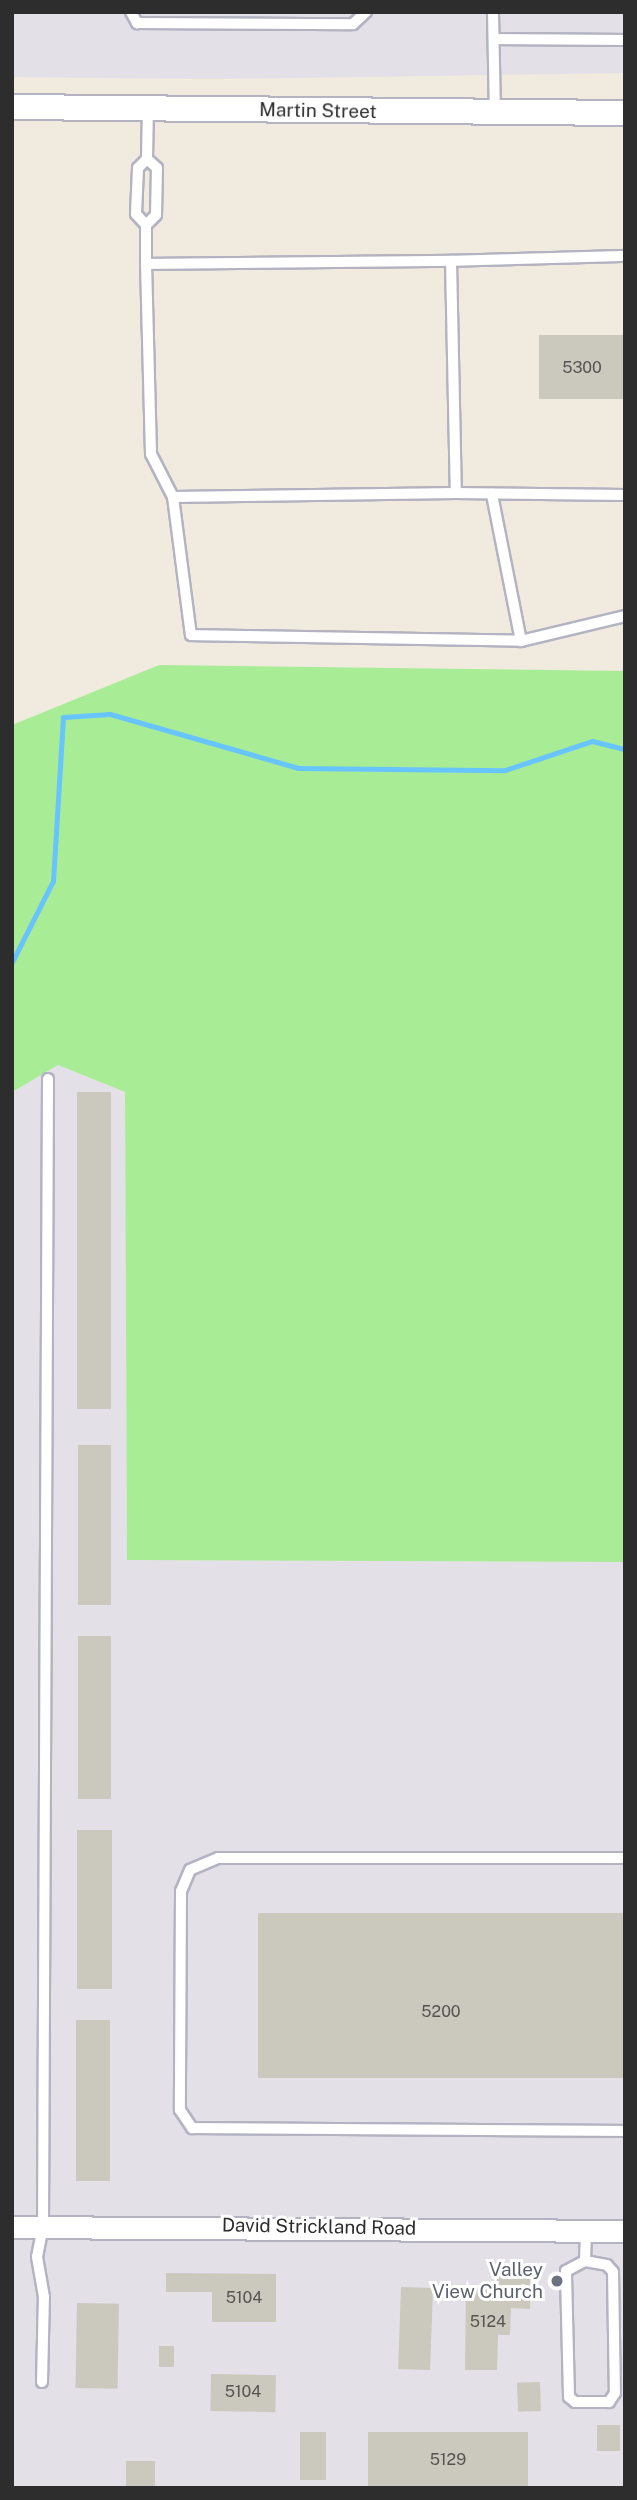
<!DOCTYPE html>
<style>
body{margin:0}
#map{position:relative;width:637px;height:2500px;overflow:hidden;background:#f0eadf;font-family:"Public Sans",sans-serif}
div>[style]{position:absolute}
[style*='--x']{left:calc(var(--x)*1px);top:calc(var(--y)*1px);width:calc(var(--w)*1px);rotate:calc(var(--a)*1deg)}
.industrial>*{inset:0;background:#e3e0e8}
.green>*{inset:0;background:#a9ec96}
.stream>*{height:5px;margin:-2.5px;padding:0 2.5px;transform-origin:2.5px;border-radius:2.5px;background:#68c4fc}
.building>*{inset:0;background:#cbc8bd;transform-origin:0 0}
.roads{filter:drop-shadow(2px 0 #b3b3c2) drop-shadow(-2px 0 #b3b3c2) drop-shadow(0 2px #b3b3c2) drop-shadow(0 -2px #b3b3c2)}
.service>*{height:10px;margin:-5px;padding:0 5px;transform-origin:5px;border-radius:5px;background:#fff}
.minor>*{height:21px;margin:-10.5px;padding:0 10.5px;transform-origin:10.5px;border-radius:10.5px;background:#fff}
.tertiary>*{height:24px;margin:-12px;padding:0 12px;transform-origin:12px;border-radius:12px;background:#fff}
.dots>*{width:19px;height:19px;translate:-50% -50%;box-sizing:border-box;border:4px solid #fff;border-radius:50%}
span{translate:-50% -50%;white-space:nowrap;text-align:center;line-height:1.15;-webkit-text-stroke:6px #fff;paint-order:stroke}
.number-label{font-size:16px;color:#545451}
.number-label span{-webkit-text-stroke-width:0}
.street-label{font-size:19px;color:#2d2d2d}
.worship-label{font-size:19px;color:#5b616d}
.right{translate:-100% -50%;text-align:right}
.frame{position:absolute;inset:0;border:14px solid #2d2d2d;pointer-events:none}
</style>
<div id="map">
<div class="industrial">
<div style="clip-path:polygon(12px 12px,625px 12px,625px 73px,211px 79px,12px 77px)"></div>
<div style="clip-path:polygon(58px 1065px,125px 1092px,127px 1560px,625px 1562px,625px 2488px,12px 2488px,12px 1092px)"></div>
</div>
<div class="green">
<div style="clip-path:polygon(159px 665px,625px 671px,625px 1562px,127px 1560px,125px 1092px,58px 1065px,12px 1092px,12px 725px)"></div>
</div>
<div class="stream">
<div style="--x:12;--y:962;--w:91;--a:-63.2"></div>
<div style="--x:53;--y:881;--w:164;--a:-86.5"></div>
<div style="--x:63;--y:717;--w:47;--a:-3.7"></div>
<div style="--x:110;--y:714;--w:196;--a:16"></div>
<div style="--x:298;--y:768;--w:207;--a:0.6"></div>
<div style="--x:505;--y:770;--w:92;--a:-18.4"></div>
<div style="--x:592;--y:741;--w:34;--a:14"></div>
</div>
<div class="building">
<div style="left:625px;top:335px;width:64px;height:86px;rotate:90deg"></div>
<div style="left:77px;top:1092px;width:34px;height:317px"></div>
<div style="left:78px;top:1445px;width:33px;height:160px"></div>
<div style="left:78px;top:1636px;width:33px;height:163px"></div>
<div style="left:77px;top:1830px;width:35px;height:159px"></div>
<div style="left:258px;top:1913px;width:367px;height:165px"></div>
<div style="left:110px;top:2020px;width:161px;height:34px;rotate:90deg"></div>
<div style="clip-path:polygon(166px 2273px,276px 2274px,276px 2322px,212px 2322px,212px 2292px,166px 2292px)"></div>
<div style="clip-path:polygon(497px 2276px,531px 2276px,530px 2309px,511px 2308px,510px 2335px,498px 2335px,497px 2370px,465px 2370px,466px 2288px,497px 2289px)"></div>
<div style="left:401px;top:2287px;width:32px;height:82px;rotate:2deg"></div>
<div style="left:77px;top:2303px;width:42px;height:85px;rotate:1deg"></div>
<div style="left:159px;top:2346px;width:15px;height:21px"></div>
<div style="left:211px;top:2374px;width:65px;height:37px;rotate:1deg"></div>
<div style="left:540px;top:2382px;width:29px;height:23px;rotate:88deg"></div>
<div style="left:597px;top:2425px;width:23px;height:26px"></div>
<div style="left:300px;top:2432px;width:26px;height:48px"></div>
<div style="left:368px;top:2432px;width:160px;height:56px"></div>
<div style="left:126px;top:2461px;width:29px;height:27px"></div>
</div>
<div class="roads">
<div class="service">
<div style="--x:131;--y:12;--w:13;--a:61"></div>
<div style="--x:137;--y:23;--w:216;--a:0.3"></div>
<div style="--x:353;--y:24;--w:18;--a:-43"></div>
<div style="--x:493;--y:12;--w:101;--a:88.9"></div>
<div style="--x:494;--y:39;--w:131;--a:0.4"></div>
<div style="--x:146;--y:225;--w:14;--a:-45"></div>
<div style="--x:156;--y:215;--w:47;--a:-88.8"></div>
<div style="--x:157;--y:168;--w:13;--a:-138"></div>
<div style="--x:625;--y:256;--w:174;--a:178.4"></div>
<div style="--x:451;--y:261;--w:232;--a:88.8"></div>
<div style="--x:456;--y:493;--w:169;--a:0.7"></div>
<div style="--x:146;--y:264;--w:39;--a:-90"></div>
<div style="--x:146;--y:225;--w:15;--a:-132"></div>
<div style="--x:136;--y:214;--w:46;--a:-87.5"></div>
<div style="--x:138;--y:168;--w:13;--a:-45"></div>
<div style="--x:147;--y:159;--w:50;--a:-88.9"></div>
<div style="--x:456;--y:493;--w:283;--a:179.2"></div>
<div style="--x:173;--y:497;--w:139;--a:82.6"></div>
<div style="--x:191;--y:635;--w:330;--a:1"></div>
<div style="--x:521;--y:641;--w:150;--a:-101.2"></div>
<div style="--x:173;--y:497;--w:48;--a:-117.1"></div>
<div style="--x:151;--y:454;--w:190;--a:-91.5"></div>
<div style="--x:146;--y:264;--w:305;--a:-0.6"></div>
<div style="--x:521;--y:641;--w:107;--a:-13.5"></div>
<div style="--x:625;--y:1858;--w:407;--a:180"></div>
<div style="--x:218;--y:1858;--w:30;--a:157"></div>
<div style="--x:190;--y:1870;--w:23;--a:113"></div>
<div style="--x:181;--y:1891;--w:219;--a:90.3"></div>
<div style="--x:180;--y:2110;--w:22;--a:56"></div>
<div style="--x:192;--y:2128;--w:433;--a:0.4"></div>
<div style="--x:585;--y:2261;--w:22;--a:10"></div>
<div style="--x:607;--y:2265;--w:9;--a:49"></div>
<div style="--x:613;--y:2272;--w:121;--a:89.1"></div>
<div style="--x:615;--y:2393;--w:11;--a:124"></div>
<div style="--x:609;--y:2402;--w:34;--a:180"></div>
<div style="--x:575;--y:2402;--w:8;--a:-140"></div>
<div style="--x:569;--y:2397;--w:126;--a:-91.4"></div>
<div style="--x:566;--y:2271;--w:21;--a:-28"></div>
<div style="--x:585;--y:2261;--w:31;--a:-88"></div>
<div style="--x:42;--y:2382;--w:85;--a:-88.7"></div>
<div style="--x:44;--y:2297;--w:41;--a:-99.9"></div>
<div style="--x:37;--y:2257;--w:32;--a:-79"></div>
<div style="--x:43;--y:2226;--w:1147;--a:-89.75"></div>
</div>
<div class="minor">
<div style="--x:12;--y:2227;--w:613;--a:0.37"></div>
</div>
<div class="tertiary">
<div style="--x:12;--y:107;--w:613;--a:0.56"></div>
</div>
</div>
<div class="dots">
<div style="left:557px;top:2281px;background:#6b7280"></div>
</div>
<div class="number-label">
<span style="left:582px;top:368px">5300</span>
<span style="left:441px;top:2012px">5200</span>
<span style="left:244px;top:2298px">5104</span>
<span style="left:488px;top:2322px">5124</span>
<span style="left:243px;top:2392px">5104</span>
<span style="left:448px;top:2460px">5129</span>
</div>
<div class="street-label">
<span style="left:318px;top:111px;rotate:1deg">Martin Street</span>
<span style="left:319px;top:2227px;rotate:1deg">David Strickland Road</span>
</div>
<div class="worship-label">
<span class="right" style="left:543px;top:2281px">Valley<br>View Church</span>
</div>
<div class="frame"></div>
</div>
